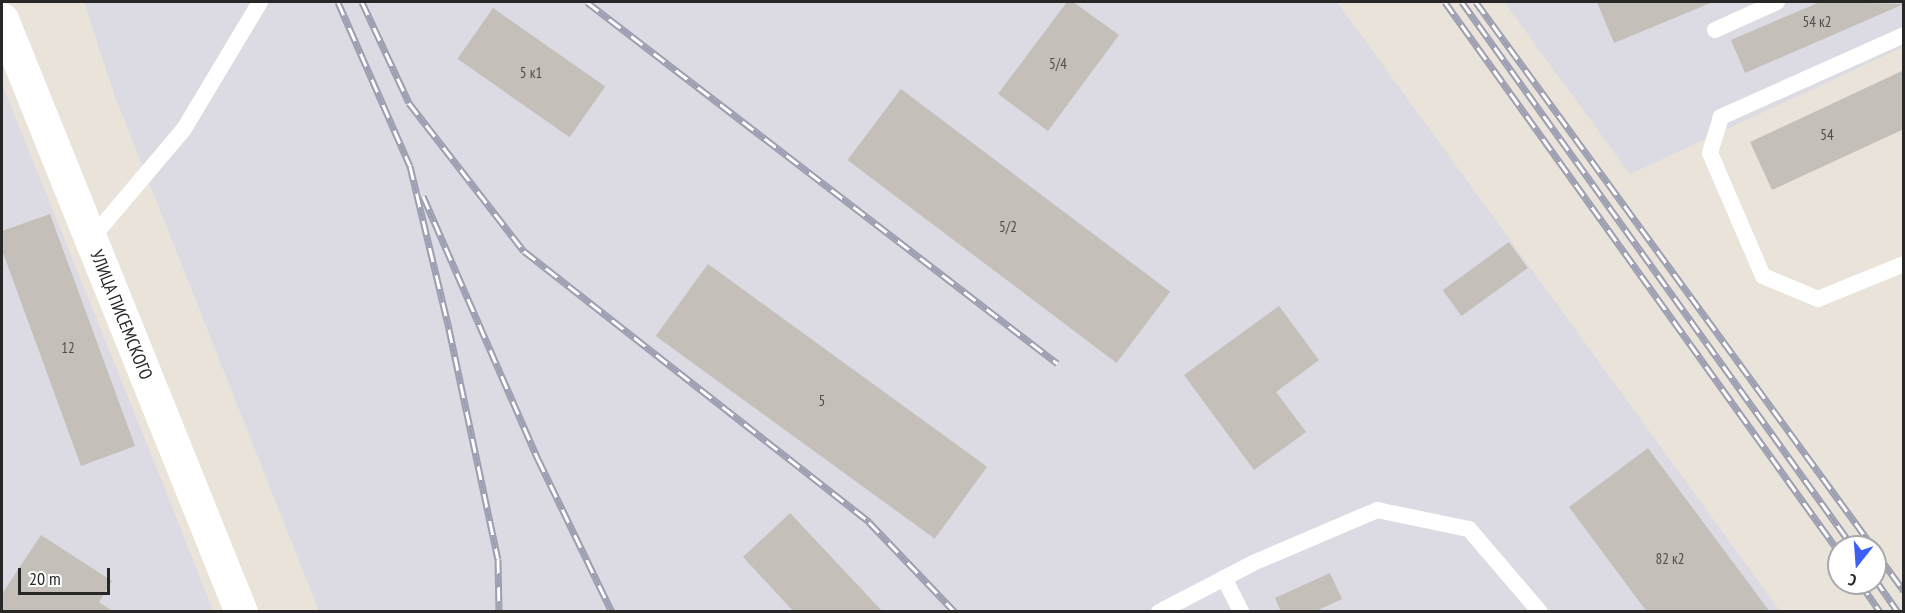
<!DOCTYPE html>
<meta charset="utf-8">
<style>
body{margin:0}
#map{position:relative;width:1905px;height:613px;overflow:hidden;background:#eae3d9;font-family:"PT Sans Narrow",sans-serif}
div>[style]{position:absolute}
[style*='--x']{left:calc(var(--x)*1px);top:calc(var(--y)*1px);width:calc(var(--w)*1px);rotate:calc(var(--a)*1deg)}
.industrial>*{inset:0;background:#dcdae2}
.building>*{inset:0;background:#c5bfb9;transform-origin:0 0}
.lane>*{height:16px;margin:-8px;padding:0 8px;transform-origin:8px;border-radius:8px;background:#fff}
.secondary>*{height:33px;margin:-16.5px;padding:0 16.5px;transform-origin:16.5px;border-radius:16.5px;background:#fff}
.rail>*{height:7px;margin-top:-3.5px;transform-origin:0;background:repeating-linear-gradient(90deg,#fff 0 14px,#9c9fb1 0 28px);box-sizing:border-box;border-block:2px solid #9c9fb1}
span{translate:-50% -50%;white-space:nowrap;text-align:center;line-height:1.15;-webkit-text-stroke:4.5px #fff;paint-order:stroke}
.number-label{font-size:15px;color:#4e4d4c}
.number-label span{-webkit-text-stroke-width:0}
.street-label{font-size:18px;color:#272727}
.frame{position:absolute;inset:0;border:3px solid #272727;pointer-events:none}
.north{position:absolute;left:1827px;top:535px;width:60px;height:60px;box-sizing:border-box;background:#fff;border:2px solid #a9a9a9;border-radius:50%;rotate:197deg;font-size:16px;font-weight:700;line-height:24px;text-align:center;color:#272727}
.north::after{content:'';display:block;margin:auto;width:21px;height:27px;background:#3d5ff3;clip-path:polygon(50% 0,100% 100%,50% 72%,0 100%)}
.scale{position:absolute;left:18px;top:568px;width:92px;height:27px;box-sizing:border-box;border:3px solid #272727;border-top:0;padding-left:8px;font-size:18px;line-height:21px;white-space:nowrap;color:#272727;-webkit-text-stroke:4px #fff;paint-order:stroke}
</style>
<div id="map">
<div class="industrial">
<div style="clip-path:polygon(84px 2px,1337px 2px,1780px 611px,319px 611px,116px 99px)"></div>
<div style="clip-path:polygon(1504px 2px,1903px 2px,1903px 47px,1630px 174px)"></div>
<div style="clip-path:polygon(2px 84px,169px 499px,213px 611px,2px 611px)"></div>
</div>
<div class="building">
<div style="clip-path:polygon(1067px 2px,1073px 2px,1119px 35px,1048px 131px,998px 94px)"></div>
<div style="clip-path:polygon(1597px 2px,1713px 2px,1614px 43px)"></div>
<div style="clip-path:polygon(1820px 2px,1904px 4px,1745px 73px,1731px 40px)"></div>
<div style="left:493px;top:8px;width:137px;height:62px;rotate:35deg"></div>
<div style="clip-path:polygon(1904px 70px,1904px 129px,1772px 190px,1750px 142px)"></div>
<div style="left:901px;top:89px;width:337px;height:89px;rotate:37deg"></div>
<div style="clip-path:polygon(50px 214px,135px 446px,81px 466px,2px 250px,2px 231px)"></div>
<div style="left:1509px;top:242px;width:32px;height:82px;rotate:54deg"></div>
<div style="left:708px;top:264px;width:345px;height:89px;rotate:36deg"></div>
<div style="clip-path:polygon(1279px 306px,1319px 360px,1276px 392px,1306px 432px,1254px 470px,1184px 375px)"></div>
<div style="clip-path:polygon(1648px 448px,1770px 612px,1647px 612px,1569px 507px)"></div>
<div style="clip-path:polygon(790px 513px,883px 612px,794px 612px,743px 557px)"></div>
<div style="clip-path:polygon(41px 535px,112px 581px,99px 602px,114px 612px,2px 612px,2px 594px)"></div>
<div style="clip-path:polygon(1330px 573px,1342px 599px,1314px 612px,1281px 612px,1275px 598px)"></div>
</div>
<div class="lane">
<div style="--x:1715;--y:30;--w:68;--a:-24.3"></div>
<div style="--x:1904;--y:35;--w:201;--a:155.9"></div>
<div style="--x:1721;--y:117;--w:38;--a:107"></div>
<div style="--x:1710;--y:153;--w:134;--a:66.7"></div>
<div style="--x:1763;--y:276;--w:60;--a:22.7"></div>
<div style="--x:1818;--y:299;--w:93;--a:-22.1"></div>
<div style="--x:91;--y:239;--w:144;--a:-49.8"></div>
<div style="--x:184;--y:129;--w:148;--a:-59.1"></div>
<div style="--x:1224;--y:578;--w:38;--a:63"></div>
<div style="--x:1159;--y:612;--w:106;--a:-27.5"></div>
<div style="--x:1253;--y:563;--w:135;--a:-23.1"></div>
<div style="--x:1377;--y:510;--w:94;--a:11.7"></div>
<div style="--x:1469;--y:529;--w:109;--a:49.5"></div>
</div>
<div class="secondary">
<div style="--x:2;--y:19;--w:639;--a:68.05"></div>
</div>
<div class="rail">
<div style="--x:338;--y:2;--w:179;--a:66.3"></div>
<div style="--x:410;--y:166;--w:168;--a:76.5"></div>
<div style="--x:449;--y:329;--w:235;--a:78"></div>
<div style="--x:498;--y:559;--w:53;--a:88.9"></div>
<div style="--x:362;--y:2;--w:111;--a:65"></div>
<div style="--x:409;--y:103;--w:187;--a:52.2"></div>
<div style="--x:524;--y:251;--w:439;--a:38.1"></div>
<div style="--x:869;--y:522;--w:124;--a:46.3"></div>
<div style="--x:587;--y:2;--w:593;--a:37.53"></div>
<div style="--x:1445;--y:2;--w:677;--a:54.38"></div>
<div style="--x:1462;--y:2;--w:671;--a:54.34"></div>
<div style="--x:1476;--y:2;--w:674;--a:53.93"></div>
<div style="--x:423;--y:196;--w:287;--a:66.4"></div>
<div style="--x:538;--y:459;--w:170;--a:64.2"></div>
<div style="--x:1875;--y:551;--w:49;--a:54.1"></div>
<div style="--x:1875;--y:579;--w:40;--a:55.1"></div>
<div style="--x:1860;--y:583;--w:35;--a:55"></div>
</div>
<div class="number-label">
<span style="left:1817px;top:22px">54 к2</span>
<span style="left:1058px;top:64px">5/4</span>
<span style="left:531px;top:73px">5 к1</span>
<span style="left:1827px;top:135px">54</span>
<span style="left:1008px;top:227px">5/2</span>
<span style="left:68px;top:348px">12</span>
<span style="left:822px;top:401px">5</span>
<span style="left:1670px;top:559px">82 к2</span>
</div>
<div class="street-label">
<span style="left:121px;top:315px;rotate:68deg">УЛИЦА ПИСЕМСКОГО</span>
</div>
<div class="frame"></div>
<div class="north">С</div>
<div class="scale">20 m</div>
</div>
